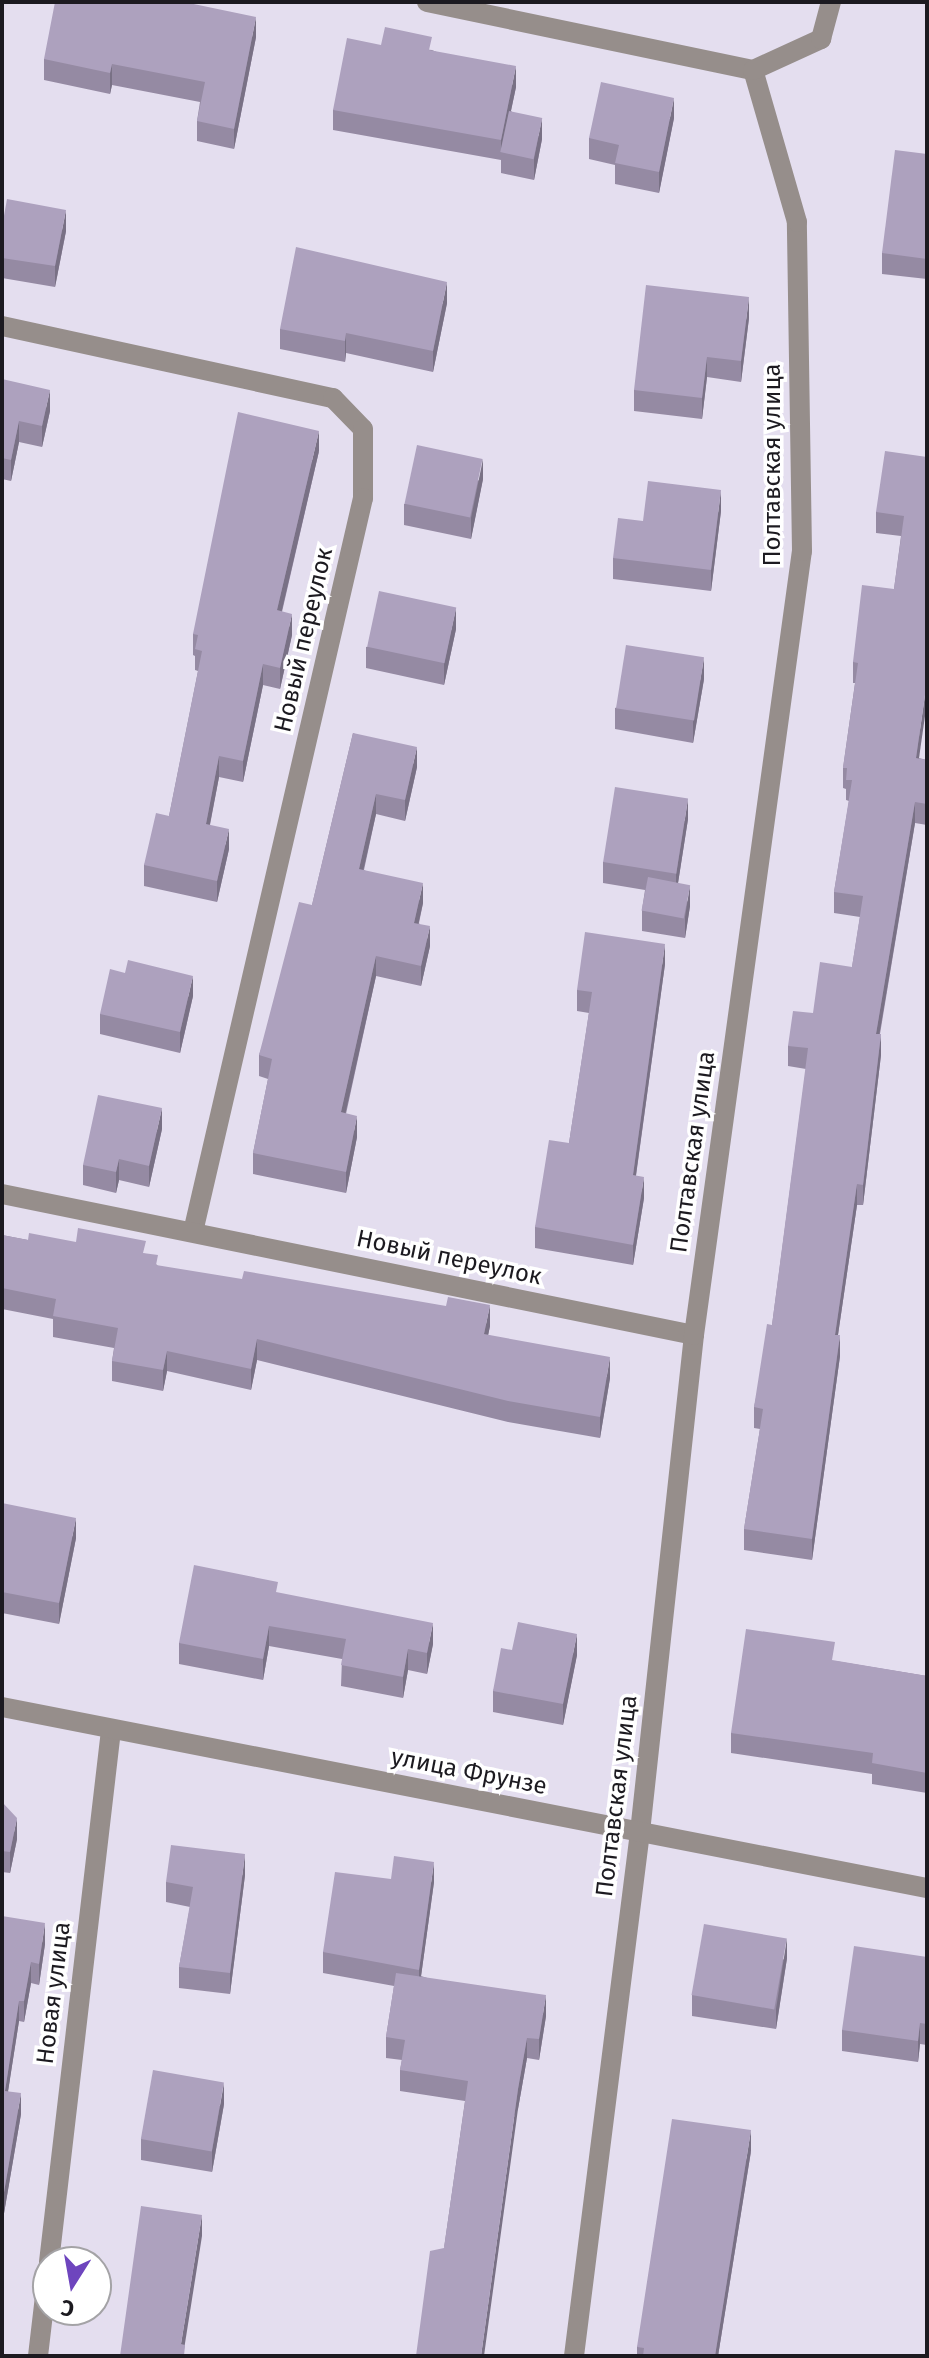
<!DOCTYPE html>
<meta charset="utf-8">
<style>
body{margin:0}
#map{position:relative;width:929px;height:2358px;overflow:hidden;background:#e4deef;font-family:"Fira Sans",sans-serif}
div>[style]{position:absolute}
[style*='--x']{left:calc(var(--x)*1px);top:calc(var(--y)*1px);width:calc(var(--w)*1px);rotate:calc(var(--a)*1deg)}
.minor>*{height:20px;margin:-10px;padding:0 10px;transform-origin:10px;border-radius:10px;background:#968e8b}
.tertiary>*{height:20px;margin:-10px;padding:0 10px;transform-origin:10px;border-radius:10px;background:#968e8b}
.wall>*{inset:0;background:#958aa3}
.shaded-wall>*{inset:0;background:#797185}
.building>*{inset:0;background:#ada1be;transform-origin:0 0}
span{translate:-50% -50%;white-space:nowrap;text-align:center;line-height:1.15;-webkit-text-stroke:7px #fff;paint-order:stroke}
.street-label{font-size:24px;color:#1c1a20}
.frame{position:absolute;inset:0;border:4px solid #1c1a20;pointer-events:none}
.north{position:absolute;left:32px;top:2246px;width:80px;height:80px;box-sizing:border-box;background:#fff;border:2px solid #a4a3a6;border-radius:50%;rotate:191deg;font-size:22px;font-weight:700;line-height:32px;text-align:center;color:#1c1a20}
.north::after{content:'';display:block;margin:auto;width:28px;height:36px;background:#6e45be;clip-path:polygon(50% 0,100% 100%,50% 72%,0 100%)}
</style>
<div id="map">
<div class="minor">
<div style="--x:427;--y:2;--w:333;--a:11.8"></div>
<div style="--x:2;--y:326;--w:339;--a:12.3"></div>
<div style="--x:333;--y:398;--w:43;--a:45.9"></div>
<div style="--x:363;--y:429;--w:69;--a:90"></div>
<div style="--x:363;--y:498;--w:753;--a:103.04"></div>
<div style="--x:2;--y:1194;--w:706;--a:11.52"></div>
<div style="--x:49;--y:2262;--w:536;--a:-83.35"></div>
<div style="--x:38;--y:2356;--w:86;--a:-83.3"></div>
<div style="--x:574;--y:2356;--w:528;--a:-82.82"></div>
<div style="--x:640;--y:1832;--w:500;--a:-83.8"></div>
<div style="--x:694;--y:1335;--w:791;--a:-82.16"></div>
<div style="--x:802;--y:551;--w:329;--a:-90.9"></div>
<div style="--x:797;--y:222;--w:158;--a:-106.1"></div>
<div style="--x:753;--y:70;--w:75;--a:-24.5"></div>
<div style="--x:821;--y:39;--w:38;--a:-75"></div>
</div>
<div class="tertiary">
<div style="--x:2;--y:1707;--w:943;--a:11.07"></div>
</div>
<div class="wall">
<div style="clip-path:polygon(256px 37px,234px 149px,197px 141px,197px 121px,200px 102px,112px 85px,110px 94px,44px 80px,44px 59px)"></div>
<div style="clip-path:polygon(381px 45px,432px 50px,516px 87px,511px 111px,542px 139px,534px 180px,501px 173px,501px 160px,333px 130px,333px 110px)"></div>
<div style="clip-path:polygon(674px 118px,659px 193px,615px 184px,615px 165px,589px 159px,589px 138px)"></div>
<div style="clip-path:polygon(927px 154px,927px 279px,882px 274px,882px 253px)"></div>
<div style="clip-path:polygon(2px 227px,66px 231px,55px 287px,2px 278px)"></div>
<div style="clip-path:polygon(447px 303px,433px 372px,346px 353px,345px 362px,280px 349px,280px 329px)"></div>
<div style="clip-path:polygon(749px 318px,741px 382px,707px 377px,702px 419px,634px 411px,634px 390px)"></div>
<div style="clip-path:polygon(2px 379px,50px 411px,42px 447px,19px 442px,11px 481px,2px 479px)"></div>
<div style="clip-path:polygon(319px 451px,282px 612px,292px 635px,280px 689px,263px 685px,243px 782px,219px 777px,210px 825px,229px 849px,217px 902px,144px 886px,144px 865px,169px 816px,198px 671px,195px 670px,195px 656px,193px 655px,193px 634px)"></div>
<div style="clip-path:polygon(927px 457px,919px 758px,927px 760px,927px 825px,915px 823px,880px 1034px,881px 1055px,863px 1205px,857px 1205px,838px 1335px,840px 1356px,812px 1560px,744px 1550px,744px 1529px,760px 1429px,754px 1428px,754px 1407px,772px 1325px,806px 1069px,788px 1066px,788px 1046px,852px 967px,860px 917px,834px 913px,834px 892px,849px 801px,846px 800px,846px 789px,843px 788px,843px 768px,855px 683px,853px 683px,853px 662px,894px 589px,901px 536px,876px 533px,876px 512px)"></div>
<div style="clip-path:polygon(483px 479px,471px 539px,404px 525px,404px 504px)"></div>
<div style="clip-path:polygon(721px 511px,711px 591px,613px 579px,613px 558px)"></div>
<div style="clip-path:polygon(456px 629px,444px 685px,366px 668px,366px 647px)"></div>
<div style="clip-path:polygon(704px 679px,693px 743px,615px 729px,615px 708px)"></div>
<div style="clip-path:polygon(353px 733px,417px 767px,405px 821px,376px 814px,364px 870px,423px 903px,419px 923px,430px 946px,421px 986px,376px 976px,346px 1114px,357px 1137px,346px 1193px,253px 1174px,253px 1153px,268px 1079px,259px 1076px,259px 1055px,312px 905px)"></div>
<div style="clip-path:polygon(688px 819px,678px 883px,690px 906px,685px 938px,642px 931px,642px 910px,645px 890px,603px 883px,603px 862px)"></div>
<div style="clip-path:polygon(665px 964px,636px 1176px,644px 1198px,633px 1265px,535px 1248px,535px 1227px,569px 1143px,589px 1013px,577px 1011px,577px 990px)"></div>
<div style="clip-path:polygon(193px 996px,180px 1053px,100px 1034px,100px 1014px)"></div>
<div style="clip-path:polygon(162px 1129px,149px 1187px,119px 1180px,116px 1193px,83px 1185px,83px 1165px)"></div>
<div style="clip-path:polygon(2px 1235px,28px 1240px,146px 1254px,158px 1266px,490px 1326px,488px 1335px,610px 1378px,600px 1438px,508px 1422px,257px 1360px,251px 1390px,167px 1371px,163px 1391px,112px 1381px,112px 1361px,114px 1348px,53px 1337px,53px 1319px,2px 1309px)"></div>
<div style="clip-path:polygon(2px 1503px,76px 1538px,59px 1624px,2px 1613px)"></div>
<div style="clip-path:polygon(278px 1593px,433px 1644px,427px 1674px,408px 1670px,403px 1698px,341px 1686px,342px 1659px,269px 1646px,263px 1680px,179px 1664px,179px 1643px)"></div>
<div style="clip-path:polygon(512px 1650px,577px 1655px,563px 1725px,493px 1712px,493px 1691px)"></div>
<div style="clip-path:polygon(835px 1661px,927px 1676px,927px 1793px,872px 1784px,872px 1774px,731px 1753px,731px 1733px)"></div>
<div style="clip-path:polygon(2px 1802px,17px 1839px,10px 1873px,2px 1872px)"></div>
<div style="clip-path:polygon(245px 1875px,230px 1994px,179px 1988px,179px 1967px,190px 1907px,166px 1902px,166px 1882px)"></div>
<div style="clip-path:polygon(391px 1879px,434px 1882px,421px 1976px,546px 2016px,539px 2060px,527px 2058px,518px 2109px,444px 2248px,465px 2101px,400px 2091px,400px 2070px,402px 2060px,386px 2058px,386px 2037px,394px 1986px,323px 1973px,323px 1952px)"></div>
<div style="clip-path:polygon(2px 1916px,45px 1944px,39px 1985px,31px 1983px,24px 2022px,19px 2021px,8px 2091px,21px 2114px,2px 2225px)"></div>
<div style="clip-path:polygon(927px 1957px,927px 2045px,920px 2044px,918px 2062px,842px 2051px,842px 2030px)"></div>
<div style="clip-path:polygon(787px 1958px,776px 2029px,692px 2016px,692px 1995px)"></div>
<div style="clip-path:polygon(224px 2104px,212px 2172px,141px 2160px,141px 2139px)"></div>
<div style="clip-path:polygon(751px 2151px,718px 2356px,637px 2356px,637px 2347px)"></div>
</div>
<div class="shaded-wall">
<div style="clip-path:polygon(256px 17px,256px 37px,234px 149px,234px 129px)"></div>
<div style="clip-path:polygon(112px 64px,112px 85px,110px 94px,110px 73px)"></div>
<div style="clip-path:polygon(516px 66px,516px 87px,502px 152px,501px 152px,501px 161px,501px 140px)"></div>
<div style="clip-path:polygon(674px 98px,674px 118px,659px 193px,659px 172px)"></div>
<div style="clip-path:polygon(542px 118px,542px 139px,534px 180px,534px 159px)"></div>
<div style="clip-path:polygon(66px 210px,66px 231px,55px 287px,55px 266px)"></div>
<div style="clip-path:polygon(447px 282px,447px 303px,433px 372px,433px 351px)"></div>
<div style="clip-path:polygon(749px 297px,749px 318px,741px 382px,741px 361px)"></div>
<div style="clip-path:polygon(346px 333px,346px 353px,345px 362px,345px 341px)"></div>
<div style="clip-path:polygon(707px 357px,707px 377px,702px 419px,702px 398px)"></div>
<div style="clip-path:polygon(50px 390px,50px 411px,42px 447px,42px 426px)"></div>
<div style="clip-path:polygon(19px 421px,19px 442px,11px 481px,11px 460px)"></div>
<div style="clip-path:polygon(319px 431px,319px 451px,277px 631px,277px 610px)"></div>
<div style="clip-path:polygon(483px 459px,483px 479px,471px 539px,471px 518px)"></div>
<div style="clip-path:polygon(721px 490px,721px 511px,711px 591px,711px 570px)"></div>
<div style="clip-path:polygon(456px 608px,456px 629px,444px 685px,444px 664px)"></div>
<div style="clip-path:polygon(292px 614px,292px 635px,280px 689px,280px 668px)"></div>
<div style="clip-path:polygon(704px 658px,704px 679px,693px 743px,693px 722px)"></div>
<div style="clip-path:polygon(263px 664px,263px 685px,243px 782px,243px 761px)"></div>
<div style="clip-path:polygon(927px 681px,927px 702px,916px 779px,916px 758px)"></div>
<div style="clip-path:polygon(417px 747px,417px 767px,405px 821px,405px 800px)"></div>
<div style="clip-path:polygon(219px 756px,219px 777px,206px 844px,206px 824px)"></div>
<div style="clip-path:polygon(376px 794px,376px 814px,359px 889px,359px 869px)"></div>
<div style="clip-path:polygon(688px 799px,688px 819px,676px 896px,676px 875px)"></div>
<div style="clip-path:polygon(915px 802px,915px 823px,876px 1054px,876px 1034px)"></div>
<div style="clip-path:polygon(229px 829px,229px 849px,217px 902px,217px 881px)"></div>
<div style="clip-path:polygon(423px 883px,423px 903px,414px 943px,414px 923px)"></div>
<div style="clip-path:polygon(690px 885px,690px 906px,685px 938px,685px 917px)"></div>
<div style="clip-path:polygon(430px 926px,430px 946px,421px 986px,421px 966px)"></div>
<div style="clip-path:polygon(665px 944px,665px 964px,633px 1196px,633px 1175px)"></div>
<div style="clip-path:polygon(376px 956px,376px 976px,341px 1133px,341px 1112px)"></div>
<div style="clip-path:polygon(193px 976px,193px 996px,180px 1053px,180px 1032px)"></div>
<div style="clip-path:polygon(881px 1034px,881px 1055px,863px 1205px,863px 1185px)"></div>
<div style="clip-path:polygon(162px 1108px,162px 1129px,149px 1187px,149px 1166px)"></div>
<div style="clip-path:polygon(357px 1116px,357px 1137px,346px 1193px,346px 1172px)"></div>
<div style="clip-path:polygon(119px 1159px,119px 1180px,116px 1193px,116px 1172px)"></div>
<div style="clip-path:polygon(644px 1177px,644px 1198px,633px 1265px,633px 1245px)"></div>
<div style="clip-path:polygon(857px 1184px,857px 1205px,835px 1355px,835px 1335px)"></div>
<div style="clip-path:polygon(490px 1305px,490px 1326px,484px 1355px,484px 1334px)"></div>
<div style="clip-path:polygon(840px 1335px,840px 1356px,812px 1560px,812px 1539px)"></div>
<div style="clip-path:polygon(257px 1339px,257px 1360px,251px 1390px,251px 1369px)"></div>
<div style="clip-path:polygon(167px 1351px,167px 1371px,163px 1391px,163px 1370px)"></div>
<div style="clip-path:polygon(610px 1357px,610px 1378px,600px 1438px,600px 1417px)"></div>
<div style="clip-path:polygon(76px 1518px,76px 1538px,59px 1624px,59px 1603px)"></div>
<div style="clip-path:polygon(433px 1623px,433px 1644px,427px 1674px,427px 1653px)"></div>
<div style="clip-path:polygon(269px 1626px,269px 1646px,263px 1680px,263px 1659px)"></div>
<div style="clip-path:polygon(577px 1634px,577px 1655px,563px 1725px,563px 1704px)"></div>
<div style="clip-path:polygon(408px 1649px,408px 1670px,403px 1698px,403px 1677px)"></div>
<div style="clip-path:polygon(17px 1818px,17px 1839px,10px 1873px,10px 1852px)"></div>
<div style="clip-path:polygon(245px 1854px,245px 1875px,230px 1994px,230px 1973px)"></div>
<div style="clip-path:polygon(434px 1862px,434px 1882px,419px 1991px,419px 1970px)"></div>
<div style="clip-path:polygon(45px 1923px,45px 1944px,39px 1985px,39px 1964px)"></div>
<div style="clip-path:polygon(787px 1938px,787px 1958px,776px 2029px,776px 2009px)"></div>
<div style="clip-path:polygon(31px 1962px,31px 1983px,24px 2022px,24px 2001px)"></div>
<div style="clip-path:polygon(546px 1995px,546px 2016px,539px 2060px,539px 2039px)"></div>
<div style="clip-path:polygon(19px 2001px,19px 2021px,5px 2111px,5px 2091px)"></div>
<div style="clip-path:polygon(920px 2023px,920px 2044px,918px 2062px,918px 2041px)"></div>
<div style="clip-path:polygon(527px 2038px,527px 2058px,518px 2109px,484px 2356px,481px 2356px,518px 2089px)"></div>
<div style="clip-path:polygon(224px 2083px,224px 2104px,212px 2172px,212px 2151px)"></div>
<div style="clip-path:polygon(21px 2093px,21px 2114px,2px 2225px,2px 2204px)"></div>
<div style="clip-path:polygon(751px 2130px,751px 2151px,718px 2356px,715px 2356px)"></div>
<div style="clip-path:polygon(202px 2215px,202px 2236px,183px 2356px,181px 2344px)"></div>
</div>
<div class="building">
<div style="clip-path:polygon(55px 2px,184px 2px,256px 17px,234px 129px,197px 121px,205px 82px,112px 64px,110px 73px,44px 59px)"></div>
<div style="clip-path:polygon(385px 27px,432px 37px,429px 50px,516px 66px,501px 140px,333px 110px,347px 38px,381px 45px)"></div>
<div style="clip-path:polygon(601px 82px,674px 98px,659px 172px,615px 163px,619px 145px,589px 138px)"></div>
<div style="left:509px;top:111px;width:34px;height:42px;rotate:12deg"></div>
<div style="clip-path:polygon(895px 150px,927px 154px,927px 259px,882px 253px)"></div>
<div style="clip-path:polygon(7px 199px,66px 210px,55px 266px,2px 258px,2px 227px)"></div>
<div style="clip-path:polygon(296px 247px,447px 282px,433px 351px,346px 333px,345px 341px,280px 329px)"></div>
<div style="clip-path:polygon(646px 285px,749px 297px,741px 361px,707px 357px,702px 398px,634px 390px)"></div>
<div style="clip-path:polygon(2px 379px,50px 390px,42px 426px,19px 421px,11px 460px,2px 458px)"></div>
<div style="clip-path:polygon(238px 412px,319px 431px,277px 610px,292px 614px,280px 668px,263px 664px,243px 761px,219px 756px,206px 824px,229px 829px,217px 881px,144px 865px,156px 813px,169px 816px,202px 651px,195px 649px,198px 635px,193px 634px)"></div>
<div style="left:417px;top:445px;width:67px;height:60px;rotate:12deg"></div>
<div style="clip-path:polygon(885px 451px,927px 457px,927px 681px,916px 758px,927px 760px,927px 804px,915px 802px,876px 1034px,881px 1034px,863px 1185px,857px 1184px,835px 1335px,840px 1335px,812px 1539px,744px 1529px,763px 1409px,754px 1407px,767px 1324px,772px 1325px,808px 1048px,788px 1046px,793px 1011px,813px 1013px,820px 962px,852px 967px,863px 896px,834px 892px,852px 780px,846px 780px,847px 768px,843px 768px,858px 663px,853px 662px,862px 585px,894px 589px,904px 516px,876px 512px)"></div>
<div style="clip-path:polygon(648px 481px,721px 490px,711px 570px,613px 558px,618px 518px,643px 521px)"></div>
<div style="left:379px;top:591px;width:79px;height:57px;rotate:12deg"></div>
<div style="left:626px;top:645px;width:79px;height:64px;rotate:9deg"></div>
<div style="clip-path:polygon(353px 733px,417px 747px,405px 800px,376px 794px,359px 869px,423px 883px,414px 923px,430px 926px,421px 966px,376px 956px,341px 1112px,357px 1116px,346px 1172px,253px 1153px,272px 1059px,259px 1055px,299px 902px,312px 905px)"></div>
<div style="left:615px;top:787px;width:74px;height:76px;rotate:9deg"></div>
<div style="left:648px;top:877px;width:43px;height:34px;rotate:11deg"></div>
<div style="clip-path:polygon(585px 932px,665px 944px,633px 1175px,644px 1177px,633px 1245px,535px 1227px,549px 1140px,569px 1143px,592px 992px,577px 990px)"></div>
<div style="clip-path:polygon(128px 960px,193px 976px,180px 1032px,100px 1014px,110px 969px,125px 973px)"></div>
<div style="clip-path:polygon(98px 1095px,162px 1108px,149px 1166px,119px 1159px,116px 1172px,83px 1165px)"></div>
<div style="clip-path:polygon(78px 1228px,146px 1241px,143px 1253px,158px 1255px,156px 1265px,242px 1279px,244px 1271px,446px 1306px,448px 1297px,490px 1305px,484px 1334px,610px 1357px,600px 1417px,508px 1401px,257px 1339px,251px 1369px,167px 1351px,163px 1370px,112px 1361px,118px 1328px,53px 1316px,56px 1299px,2px 1288px,2px 1235px,28px 1240px,29px 1233px,76px 1242px)"></div>
<div style="clip-path:polygon(2px 1503px,76px 1518px,59px 1603px,2px 1592px)"></div>
<div style="clip-path:polygon(194px 1565px,278px 1582px,276px 1592px,433px 1623px,427px 1653px,408px 1649px,403px 1677px,341px 1665px,346px 1639px,269px 1626px,263px 1659px,179px 1643px)"></div>
<div style="clip-path:polygon(518px 1622px,577px 1634px,563px 1704px,493px 1691px,501px 1648px,512px 1650px)"></div>
<div style="clip-path:polygon(746px 1629px,835px 1642px,832px 1660px,927px 1676px,927px 1773px,872px 1763px,873px 1753px,731px 1733px)"></div>
<div style="clip-path:polygon(2px 1802px,17px 1818px,10px 1852px,2px 1851px)"></div>
<div style="clip-path:polygon(171px 1845px,245px 1854px,230px 1973px,179px 1967px,193px 1887px,166px 1882px)"></div>
<div style="clip-path:polygon(394px 1856px,434px 1862px,419px 1970px,323px 1952px,335px 1872px,391px 1879px)"></div>
<div style="clip-path:polygon(2px 1916px,45px 1923px,39px 1964px,31px 1962px,24px 2001px,19px 2001px,5px 2091px,21px 2093px,2px 2204px)"></div>
<div style="left:704px;top:1924px;width:84px;height:72px;rotate:10deg"></div>
<div style="clip-path:polygon(854px 1946px,927px 1957px,927px 2024px,920px 2023px,918px 2041px,842px 2030px)"></div>
<div style="clip-path:polygon(396px 1973px,546px 1995px,539px 2039px,527px 2038px,518px 2089px,481px 2356px,416px 2356px,430px 2251px,444px 2248px,468px 2081px,400px 2070px,405px 2040px,386px 2037px)"></div>
<div style="left:153px;top:2070px;width:72px;height:70px;rotate:10deg"></div>
<div style="clip-path:polygon(672px 2119px,751px 2130px,715px 2356px,643px 2356px,644px 2348px,637px 2347px)"></div>
<div style="clip-path:polygon(141px 2206px,202px 2215px,181px 2344px,185px 2345px,184px 2356px,120px 2356px)"></div>
</div>
<div class="street-label">
<span style="left:773px;top:465px;rotate:-90deg">Полтавская улица</span>
<span style="left:304px;top:640px;rotate:-77deg">Новый переулок</span>
<span style="left:693px;top:1152px;rotate:-82deg">Полтавская улица</span>
<span style="left:449px;top:1258px;rotate:12deg">Новый переулок</span>
<span style="left:469px;top:1772px;rotate:11deg">улица Фрунзе</span>
<span style="left:617px;top:1796px;rotate:-83deg">Полтавская улица</span>
<span style="left:54px;top:1993px;rotate:-83deg">Новая улица</span>
</div>
<div class="frame"></div>
<div class="north">С</div>
</div>
